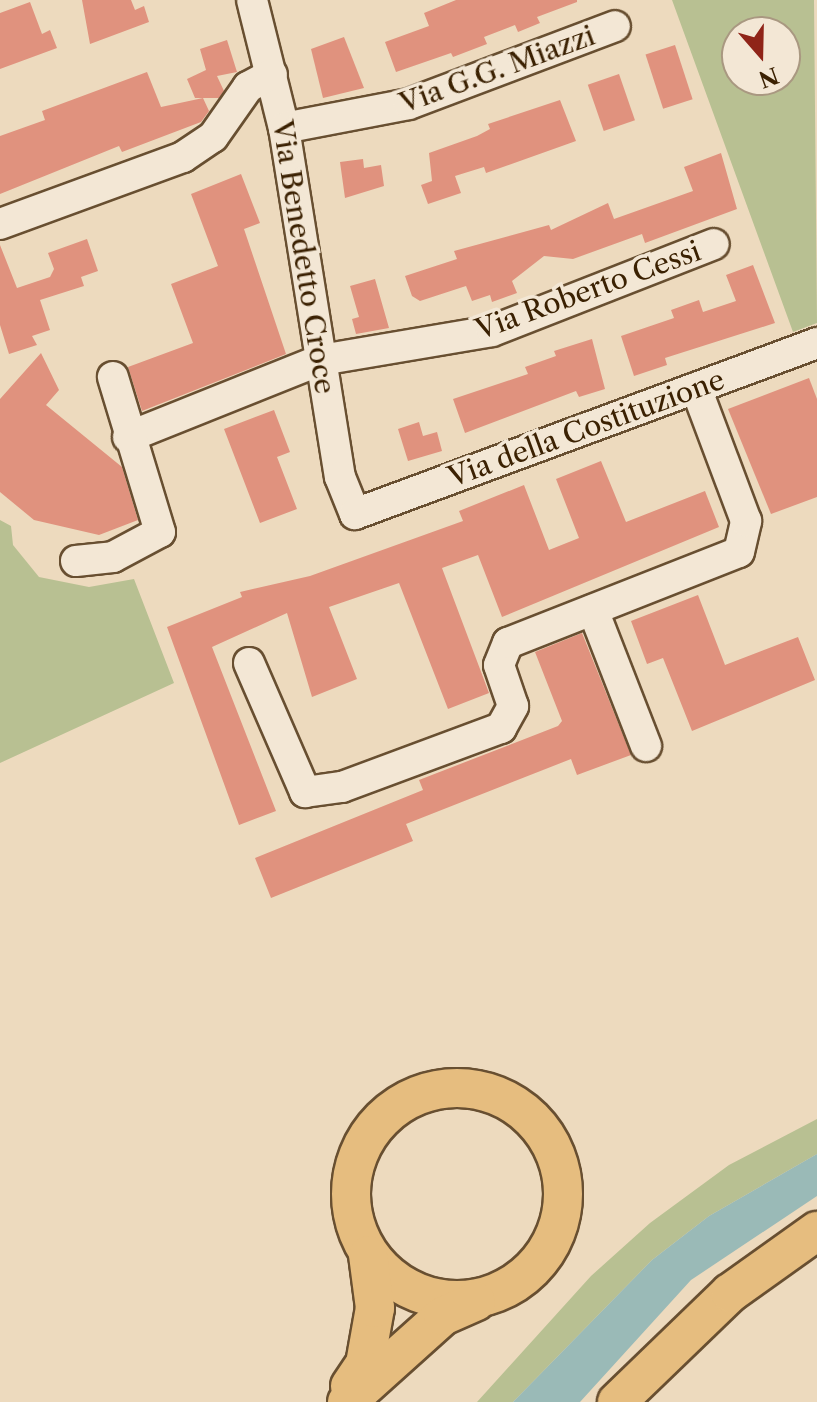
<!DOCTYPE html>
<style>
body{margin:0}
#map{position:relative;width:817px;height:1402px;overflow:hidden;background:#eddabe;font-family:"Libre Caslon Text",serif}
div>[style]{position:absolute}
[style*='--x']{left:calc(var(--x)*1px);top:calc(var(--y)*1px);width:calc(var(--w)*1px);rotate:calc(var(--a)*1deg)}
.green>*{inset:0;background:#b8c092}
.water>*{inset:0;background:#9abab7}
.building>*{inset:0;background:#e0927e;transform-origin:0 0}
.roads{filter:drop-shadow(2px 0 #684f31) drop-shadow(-2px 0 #684f31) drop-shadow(0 2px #684f31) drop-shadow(0 -2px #684f31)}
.minor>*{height:30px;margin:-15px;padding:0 15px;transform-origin:15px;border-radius:15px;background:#f3e7d5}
.major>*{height:38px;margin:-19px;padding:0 19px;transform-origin:19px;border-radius:19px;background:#e6bd7f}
.major>.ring{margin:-19px;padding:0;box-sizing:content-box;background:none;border:38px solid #e6bd7f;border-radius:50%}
span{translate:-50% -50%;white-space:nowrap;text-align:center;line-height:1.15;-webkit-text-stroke:7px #f3e7d5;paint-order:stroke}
.street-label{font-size:28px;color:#3b2102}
.north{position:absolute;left:721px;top:16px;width:80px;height:80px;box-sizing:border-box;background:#f3e7d5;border:2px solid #a99881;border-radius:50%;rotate:160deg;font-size:22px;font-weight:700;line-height:32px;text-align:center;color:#3b2102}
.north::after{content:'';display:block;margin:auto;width:28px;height:36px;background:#8f2418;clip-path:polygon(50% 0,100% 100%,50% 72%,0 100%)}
</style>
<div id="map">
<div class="green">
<div style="clip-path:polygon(evenodd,672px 0,814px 0,817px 323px,793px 332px,672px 0,737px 32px,785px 32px,785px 80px,737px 80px,737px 32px)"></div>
<div style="clip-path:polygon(0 520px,11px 526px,13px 545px,39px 577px,89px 587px,134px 579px,174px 683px,0 763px)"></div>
<div style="clip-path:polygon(817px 1119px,817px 1154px,709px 1216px,652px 1260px,513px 1402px,477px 1402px,591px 1276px,650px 1223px,729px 1165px)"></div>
</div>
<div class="water">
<div style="clip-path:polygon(817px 1154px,817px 1196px,691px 1280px,580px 1402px,513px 1402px,652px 1260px,709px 1216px)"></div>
</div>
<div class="building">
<div style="clip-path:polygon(82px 0,131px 0,135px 10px,144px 6px,149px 22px,90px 44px)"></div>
<div style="clip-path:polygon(456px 0,577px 0,577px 2px,537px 17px,540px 23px,518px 32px,515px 25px,484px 37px,487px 44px,453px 57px,451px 53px,396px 72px,385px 42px,429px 26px,424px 13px)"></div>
<div style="clip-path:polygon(30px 2px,42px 34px,50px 30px,57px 48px,0 69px,0 13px)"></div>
<div style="clip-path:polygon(344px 37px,364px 88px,323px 98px,311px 49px)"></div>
<div style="clip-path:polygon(227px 40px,237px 72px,217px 76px,224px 91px,219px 98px,195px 98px,187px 79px,206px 70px,200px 49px)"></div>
<div style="left:675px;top:45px;width:57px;height:31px;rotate:72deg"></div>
<div style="clip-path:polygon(147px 72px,161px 107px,203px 98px,209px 111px,201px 122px,122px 152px,119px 146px,0 194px,0 136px,45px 120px,42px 111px)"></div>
<div style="left:619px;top:74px;width:49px;height:33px;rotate:71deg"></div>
<div style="clip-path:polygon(560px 100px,576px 141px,486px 173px,484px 167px,455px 176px,461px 193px,428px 204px,421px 185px,432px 181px,429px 153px,477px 136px,490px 129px,488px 124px)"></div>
<div style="clip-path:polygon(721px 153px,737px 209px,645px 243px,642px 234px,573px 259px,544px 256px,512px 281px,517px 293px,492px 302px,490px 295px,472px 301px,466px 286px,420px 301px,412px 296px,405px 276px,457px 259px,454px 251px,549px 225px,551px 230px,608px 203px,614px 219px,693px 191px,684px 167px)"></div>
<div style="clip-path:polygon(363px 159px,364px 168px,381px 165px,384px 186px,345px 198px,340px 162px)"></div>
<div style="clip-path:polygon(241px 174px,260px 223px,244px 229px,286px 354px,142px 411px,128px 367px,193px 343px,171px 284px,218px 266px,191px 194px)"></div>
<div style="clip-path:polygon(87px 239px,98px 271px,81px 277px,84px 286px,40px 300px,50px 330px,32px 336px,37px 345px,9px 354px,0 325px,0 245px,17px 288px,50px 277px,54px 269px,48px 253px)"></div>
<div style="clip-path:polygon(753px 265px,775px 323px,665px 358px,667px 365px,634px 376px,621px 336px,674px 318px,671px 310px,699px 300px,703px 312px,736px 301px,726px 275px)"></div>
<div style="clip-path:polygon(375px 279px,389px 328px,356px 334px,352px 319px,359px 317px,350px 286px)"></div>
<div style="clip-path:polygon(592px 339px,605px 389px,579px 397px,576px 391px,465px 433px,453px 399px,528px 374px,525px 367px,556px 356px,554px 351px)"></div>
<div style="clip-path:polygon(41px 353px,59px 390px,46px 405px,122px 467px,138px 520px,99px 535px,34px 520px,0 492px,0 399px)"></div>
<div style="clip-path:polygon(809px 378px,817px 399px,817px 497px,771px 514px,728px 409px)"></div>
<div style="clip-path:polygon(274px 410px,290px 452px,277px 457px,297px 509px,260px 523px,224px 429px)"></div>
<div style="clip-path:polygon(419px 422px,423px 436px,437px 432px,442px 451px,408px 461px,398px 429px)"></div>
<div style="clip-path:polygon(601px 461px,626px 522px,705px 491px,719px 527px,502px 617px,478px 555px,442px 568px,489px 693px,448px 709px,399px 583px,329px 607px,357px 679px,312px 697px,287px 613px,212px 647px,276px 811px,239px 825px,167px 627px,242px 597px,240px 592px,310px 576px,463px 521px,459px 511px,524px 485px,549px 550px,579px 538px,556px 479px)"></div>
<div style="clip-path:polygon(698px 595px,725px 665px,798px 637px,815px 680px,692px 731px,663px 658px,647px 664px,631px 621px)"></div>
<div style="clip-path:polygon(582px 633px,631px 755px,577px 775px,571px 759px,406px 824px,413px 841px,271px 898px,255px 858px,423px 790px,419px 780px,558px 726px,562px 721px,535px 652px)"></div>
</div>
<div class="roads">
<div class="minor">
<div style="--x:252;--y:0;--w:132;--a:76"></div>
<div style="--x:284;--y:128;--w:353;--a:80.9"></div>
<div style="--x:340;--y:477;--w:40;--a:68"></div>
<div style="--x:355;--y:514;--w:493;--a:-20.3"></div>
<div style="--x:284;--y:128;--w:127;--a:-10.9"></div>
<div style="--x:409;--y:104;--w:220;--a:-20.7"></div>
<div style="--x:0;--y:224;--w:195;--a:-20.1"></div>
<div style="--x:183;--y:157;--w:36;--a:-34"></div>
<div style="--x:213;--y:137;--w:61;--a:-55"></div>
<div style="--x:248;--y:87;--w:27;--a:-28"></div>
<div style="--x:128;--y:437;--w:208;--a:-21.8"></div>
<div style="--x:321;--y:360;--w:173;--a:-9.6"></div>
<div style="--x:492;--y:331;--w:238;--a:-21.4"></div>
<div style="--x:76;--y:561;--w:37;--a:-6"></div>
<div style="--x:113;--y:557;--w:53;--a:-28"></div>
<div style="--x:160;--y:532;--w:162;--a:-106.9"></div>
<div style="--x:593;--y:610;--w:146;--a:68.7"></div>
<div style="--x:249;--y:663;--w:141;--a:66.5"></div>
<div style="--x:305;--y:792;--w:37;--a:-8"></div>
<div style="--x:342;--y:787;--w:170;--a:-20.4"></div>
<div style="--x:501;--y:728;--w:25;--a:-61"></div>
<div style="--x:513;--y:706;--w:43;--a:-108.9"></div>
<div style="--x:499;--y:665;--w:24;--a:-68"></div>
<div style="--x:508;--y:643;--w:248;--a:-21.5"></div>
<div style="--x:739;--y:552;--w:32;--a:-77"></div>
<div style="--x:746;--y:521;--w:142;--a:-110.6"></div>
</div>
<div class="major">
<div class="ring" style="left:351px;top:1088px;width:174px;height:174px"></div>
<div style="--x:350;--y:1386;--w:27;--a:-56"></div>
<div style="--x:365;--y:1364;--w:57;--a:-79.9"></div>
<div style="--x:375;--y:1308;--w:53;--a:-97.5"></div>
<div style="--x:347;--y:1402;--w:129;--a:-41.9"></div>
<div style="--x:443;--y:1316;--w:36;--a:-24"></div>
<div style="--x:617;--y:1402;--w:157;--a:-44"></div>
<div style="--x:730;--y:1293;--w:107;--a:-35.5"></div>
</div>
</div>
<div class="street-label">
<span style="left:497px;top:69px;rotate:-20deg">Via G.G. Miazzi</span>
<span style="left:304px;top:257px;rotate:81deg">Via Benedetto Croce</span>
<span style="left:588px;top:290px;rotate:-20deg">Via Roberto Cessi</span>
<span style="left:586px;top:428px;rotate:-20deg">Via della Costituzione</span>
</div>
<div class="north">N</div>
</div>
